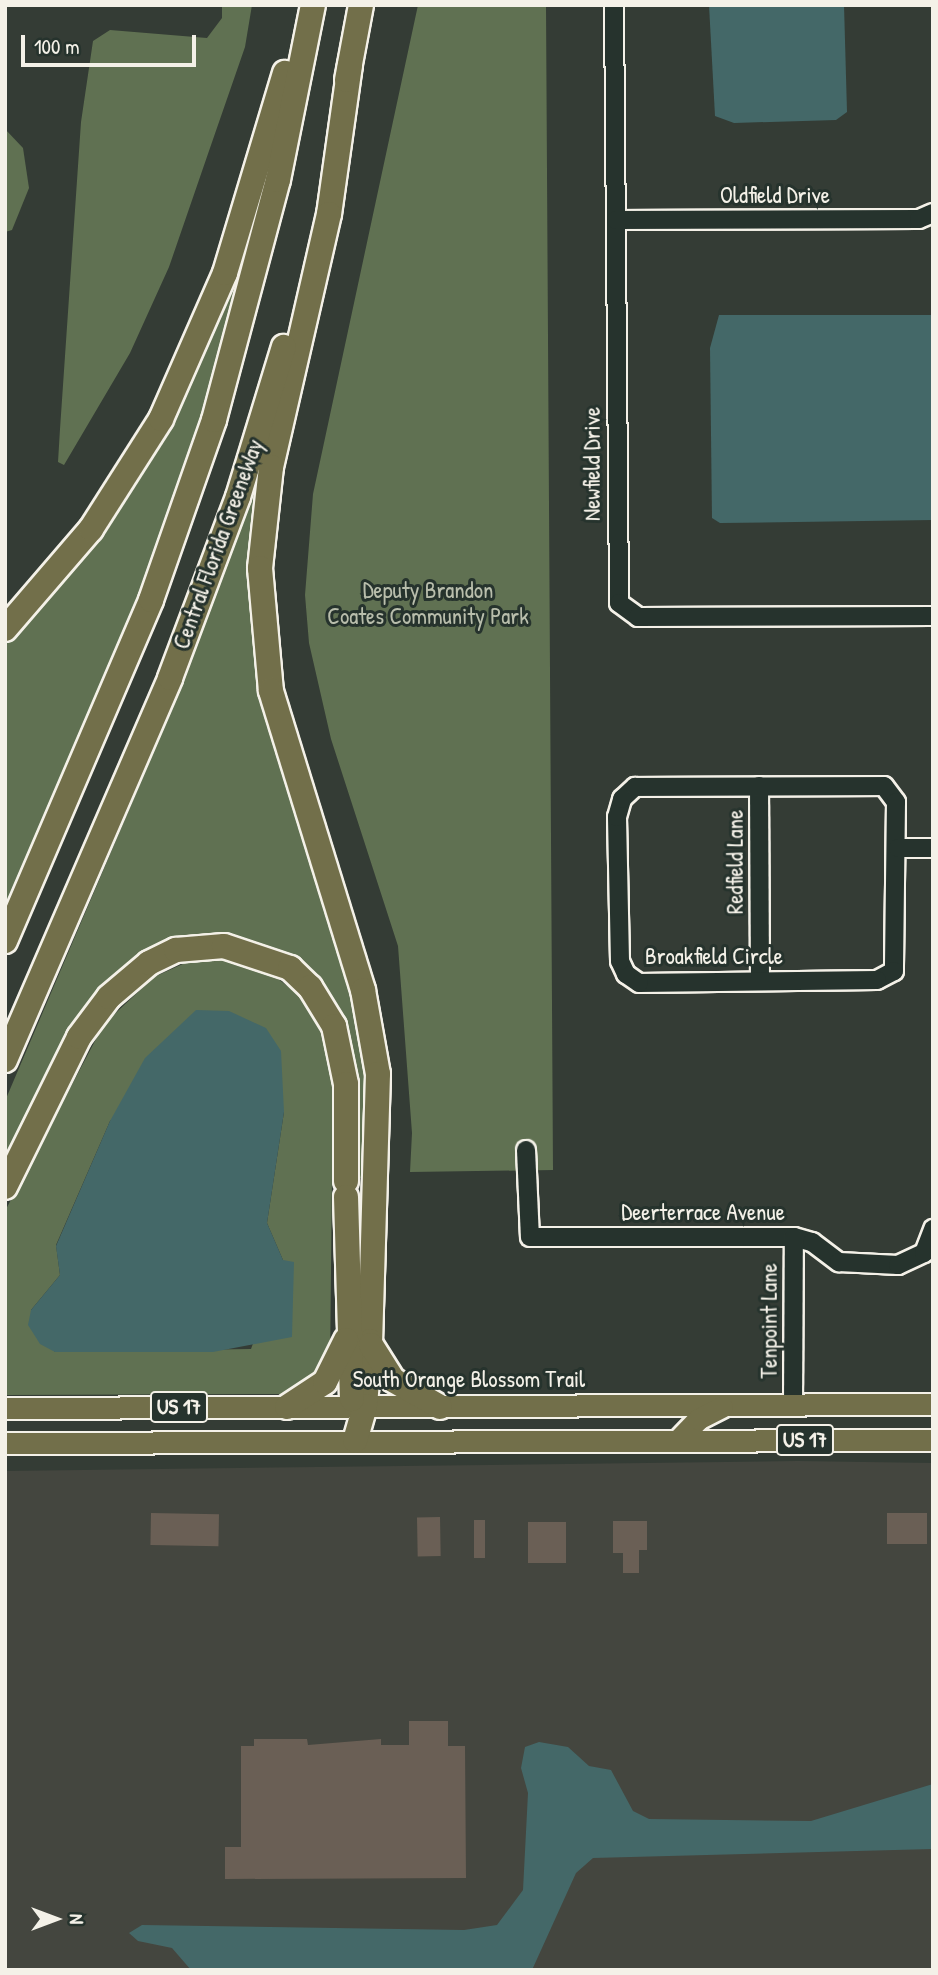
<!DOCTYPE html>
<style>
body{margin:0}
#map{position:relative;width:938px;height:1975px;overflow:hidden;background:#343c35;font-family:"Patrick Hand",sans-serif}
div>[style]{position:absolute}
[style*='--x']{left:calc(var(--x)*1px);top:calc(var(--y)*1px);width:calc(var(--w)*1px);rotate:calc(var(--a)*1deg)}
.built>*{inset:0;background:#44463f}
.green>*{inset:0;background:#607152}
.water>*{inset:0;background:#446868}
.building>*{inset:0;background:#6a5f55;transform-origin:0 0}
.roads{filter:drop-shadow(2px 0 #f4f1e8) drop-shadow(-2px 0 #f4f1e8) drop-shadow(0 2px #f4f1e8) drop-shadow(0 -2px #f4f1e8)}
.minor>*{height:18px;margin:-9px;padding:0 9px;transform-origin:9px;border-radius:9px;background:#26332d}
.major>*{height:21px;margin:-10.5px;padding:0 10.5px;transform-origin:10.5px;border-radius:10.5px;background:#726f4a}
.highway>*{height:24px;margin:-12px;padding:0 12px;transform-origin:12px;border-radius:12px;background:#726f4a}
span{translate:-50% -50%;white-space:nowrap;text-align:center;line-height:1.15;-webkit-text-stroke:6px #26332d;paint-order:stroke}
.shield-label span{padding:2px 5px;background:#26332d;border:2px solid;border-radius:5px;-webkit-text-stroke-width:0}
.shield-label{font-size:21px;color:#f4f1e8;font-weight:700}
.street-label{font-size:23px;color:#f4f1e8}
.park-label{font-size:23px;color:#b9beac}
.frame{position:absolute;inset:0;border:7px solid #f4f1e8;pointer-events:none}
.north{position:absolute;left:21px;top:1884px;width:70px;height:70px;-webkit-text-stroke:5px #26332d;paint-order:stroke;rotate:90deg;font-size:19px;font-weight:700;line-height:28px;text-align:center;color:#f4f1e8}
.north::after{content:'';display:block;margin:auto;width:24px;height:32px;background:#f4f1e8;clip-path:polygon(50% 0,100% 100%,50% 72%,0 100%)}
.scale{position:absolute;left:21px;top:35px;width:175px;height:32px;box-sizing:border-box;border:4px solid #f4f1e8;border-top:0;padding-left:9px;font-size:21px;line-height:24px;white-space:nowrap;color:#f4f1e8;-webkit-text-stroke:5px #26332d;paint-order:stroke}
</style>
<div id="map">
<div class="built">
<div style="clip-path:polygon(798px 1461px,933px 1463px,933px 1970px,5px 1970px,5px 1471px)"></div>
</div>
<div class="green">
<div style="clip-path:polygon(222px 5px,252px 5px,245px 47px,210px 148px,169px 267px,130px 353px,64px 465px,58px 462px,60px 429px,81px 122px,93px 41px,110px 30px,207px 38px,222px 18px)"></div>
<div style="clip-path:polygon(418px 5px,546px 5px,553px 1170px,410px 1172px,412px 1133px,398px 946px,331px 739px,309px 643px,305px 595px,313px 494px)"></div>
<div style="clip-path:polygon(5px 129px,23px 148px,29px 188px,12px 230px,5px 232px)"></div>
<div style="clip-path:polygon(244px 252px,217px 367px,171px 509px,133px 614px,5px 910px,5px 637px,46px 596px)"></div>
<div style="clip-path:polygon(272px 428px,255px 587px,365px 1015px,372px 1179px,359px 1178px,355px 1067px,340px 1015px,283px 954px,231px 937px,153px 950px,5px 1166px,5px 1101px,160px 737px)"></div>
<div style="clip-path:polygon(evenodd,196px 958px,222px 958px,264px 968px,308px 1002px,325px 1034px,333px 1083px,330px 1366px,287px 1394px,5px 1395px,5px 1211px,104px 1024px,154px 977px,196px 958px,284px 1112px,267px 1223px,283px 1260px,251px 1349px,55px 1352px,31px 1310px,60px 1275px,56px 1245px,110px 1121px,115px 1117px,284px 1112px)"></div>
</div>
<div class="water">
<div style="clip-path:polygon(709px 5px,844px 5px,847px 112px,836px 120px,734px 123px,715px 116px)"></div>
<div style="clip-path:polygon(719px 315px,933px 315px,933px 520px,720px 523px,712px 518px,710px 348px)"></div>
<div style="clip-path:polygon(196px 1010px,229px 1011px,266px 1028px,281px 1051px,284px 1112px,267px 1223px,283px 1260px,294px 1262px,292px 1337px,213px 1352px,55px 1352px,40px 1344px,28px 1325px,31px 1310px,60px 1275px,56px 1246px,110px 1121px,145px 1058px)"></div>
<div style="clip-path:polygon(539px 1742px,568px 1747px,589px 1766px,611px 1770px,633px 1811px,649px 1819px,811px 1821px,933px 1784px,933px 1849px,593px 1858px,576px 1873px,532px 1970px,191px 1970px,172px 1948px,138px 1941px,129px 1933px,142px 1925px,464px 1930px,497px 1925px,523px 1890px,528px 1793px,521px 1768px,525px 1747px)"></div>
</div>
<div class="building">
<div style="left:151px;top:1513px;width:68px;height:32px;rotate:1deg"></div>
<div style="left:927px;top:1513px;width:31px;height:40px;rotate:90deg"></div>
<div style="left:440px;top:1517px;width:39px;height:23px;rotate:89deg"></div>
<div style="left:474px;top:1520px;width:11px;height:38px"></div>
<div style="clip-path:polygon(613px 1521px,647px 1521px,647px 1550px,639px 1550px,639px 1573px,623px 1573px,623px 1553px,613px 1553px)"></div>
<div style="left:528px;top:1522px;width:38px;height:41px"></div>
<div style="clip-path:polygon(409px 1721px,448px 1721px,448px 1746px,465px 1746px,466px 1878px,225px 1879px,225px 1847px,241px 1847px,241px 1746px,254px 1746px,254px 1739px,307px 1739px,308px 1745px,381px 1739px,381px 1745px,409px 1745px)"></div>
</div>
<div class="roads">
<div class="minor">
<div style="--x:614;--y:5;--w:598;--a:89.52"></div>
<div style="--x:619;--y:603;--w:24;--a:36"></div>
<div style="--x:638;--y:617;--w:295;--a:-0.2"></div>
<div style="--x:616;--y:220;--w:303;--a:-0.2"></div>
<div style="--x:919;--y:219;--w:15;--a:-23"></div>
<div style="--x:759;--y:786;--w:194;--a:89.7"></div>
<div style="--x:884;--y:786;--w:20;--a:53"></div>
<div style="--x:896;--y:802;--w:169;--a:90.7"></div>
<div style="--x:894;--y:971;--w:19;--a:152"></div>
<div style="--x:877;--y:980;--w:238;--a:179.3"></div>
<div style="--x:639;--y:983;--w:16;--a:-145"></div>
<div style="--x:626;--y:974;--w:14;--a:-115"></div>
<div style="--x:620;--y:961;--w:144;--a:-91.2"></div>
<div style="--x:617;--y:817;--w:19;--a:-74"></div>
<div style="--x:622;--y:799;--w:18;--a:-43"></div>
<div style="--x:635;--y:787;--w:249;--a:-0.2"></div>
<div style="--x:898;--y:848;--w:35;--a:0"></div>
<div style="--x:526;--y:1150;--w:87;--a:87.4"></div>
<div style="--x:530;--y:1237;--w:264;--a:0"></div>
<div style="--x:794;--y:1237;--w:19;--a:16"></div>
<div style="--x:812;--y:1242;--w:34;--a:37"></div>
<div style="--x:839;--y:1262;--w:59;--a:2.9"></div>
<div style="--x:898;--y:1265;--w:29;--a:-25"></div>
<div style="--x:924;--y:1253;--w:26;--a:-69"></div>
<div style="--x:793;--y:1405;--w:168;--a:-89.7"></div>
</div>
<div class="major">
<div style="--x:5;--y:1408;--w:928;--a:-0.25"></div>
<div style="--x:678;--y:1440;--w:29;--a:-46"></div>
<div style="--x:698;--y:1419;--w:27;--a:-27"></div>
<div style="--x:5;--y:1443;--w:928;--a:-0.19"></div>
</div>
<div class="highway">
<div style="--x:350;--y:65;--w:150;--a:98"></div>
<div style="--x:329;--y:214;--w:260;--a:102.9"></div>
<div style="--x:271;--y:467;--w:102;--a:96.2"></div>
<div style="--x:260;--y:568;--w:123;--a:84.9"></div>
<div style="--x:271;--y:691;--w:313;--a:72.9"></div>
<div style="--x:363;--y:990;--w:85;--a:79.9"></div>
<div style="--x:378;--y:1074;--w:267;--a:91.7"></div>
<div style="--x:370;--y:1341;--w:65;--a:94.4"></div>
<div style="--x:365;--y:1406;--w:36;--a:106"></div>
<div style="--x:347;--y:80;--w:76;--a:-79.4"></div>
<div style="--x:5;--y:629;--w:132;--a:-49.3"></div>
<div style="--x:91;--y:529;--w:130;--a:-57.5"></div>
<div style="--x:161;--y:419;--w:159;--a:-66.3"></div>
<div style="--x:225;--y:273;--w:209;--a:-73.3"></div>
<div style="--x:5;--y:941;--w:371;--a:-66.8"></div>
<div style="--x:151;--y:600;--w:191;--a:-70.7"></div>
<div style="--x:214;--y:420;--w:248;--a:-75.1"></div>
<div style="--x:278;--y:180;--w:178;--a:-78.7"></div>
<div style="--x:5;--y:1060;--w:416;--a:-66.6"></div>
<div style="--x:170;--y:678;--w:193;--a:-69.4"></div>
<div style="--x:238;--y:497;--w:157;--a:-73"></div>
<div style="--x:5;--y:1187;--w:167;--a:-63.7"></div>
<div style="--x:79;--y:1037;--w:50;--a:-53.1"></div>
<div style="--x:109;--y:997;--w:52;--a:-40.4"></div>
<div style="--x:149;--y:963;--w:30;--a:-26"></div>
<div style="--x:176;--y:950;--w:48;--a:-4.8"></div>
<div style="--x:224;--y:946;--w:70;--a:18.4"></div>
<div style="--x:290;--y:968;--w:28;--a:44"></div>
<div style="--x:310;--y:987;--w:46;--a:58.4"></div>
<div style="--x:334;--y:1026;--w:59;--a:78.3"></div>
<div style="--x:346;--y:1084;--w:97;--a:90"></div>
<div style="--x:346;--y:1197;--w:202;--a:88.3"></div>
<div style="--x:371;--y:1345;--w:41;--a:57.8"></div>
<div style="--x:393;--y:1380;--w:54;--a:29.9"></div>
<div style="--x:287;--y:1407;--w:45;--a:-33.3"></div>
<div style="--x:325;--y:1382;--w:47;--a:-63.4"></div>
</div>
</div>
<div class="shield-label">
<span style="left:179px;top:1407px">US 17</span>
<span style="left:805px;top:1440px">US 17</span>
</div>
<div class="street-label">
<span style="left:775px;top:195px">Oldfield Drive</span>
<span style="left:592px;top:464px;rotate:-90deg">Newfield Drive</span>
<span style="left:218px;top:544px;rotate:-70deg">Central Florida GreeneWay</span>
<span style="left:735px;top:862px;rotate:-90deg">Redfield Lane</span>
<span style="left:714px;top:956px">Broakfield Circle</span>
<span style="left:703px;top:1212px">Deerterrace Avenue</span>
<span style="left:769px;top:1321px;rotate:-90deg">Tenpoint Lane</span>
<span style="left:469px;top:1379px">South Orange Blossom Trail</span>
</div>
<div class="park-label">
<span style="left:428px;top:603px">Deputy Brandon<br>Coates Community Park</span>
</div>
<div class="frame"></div>
<div class="north">N</div>
<div class="scale">100 m</div>
</div>
